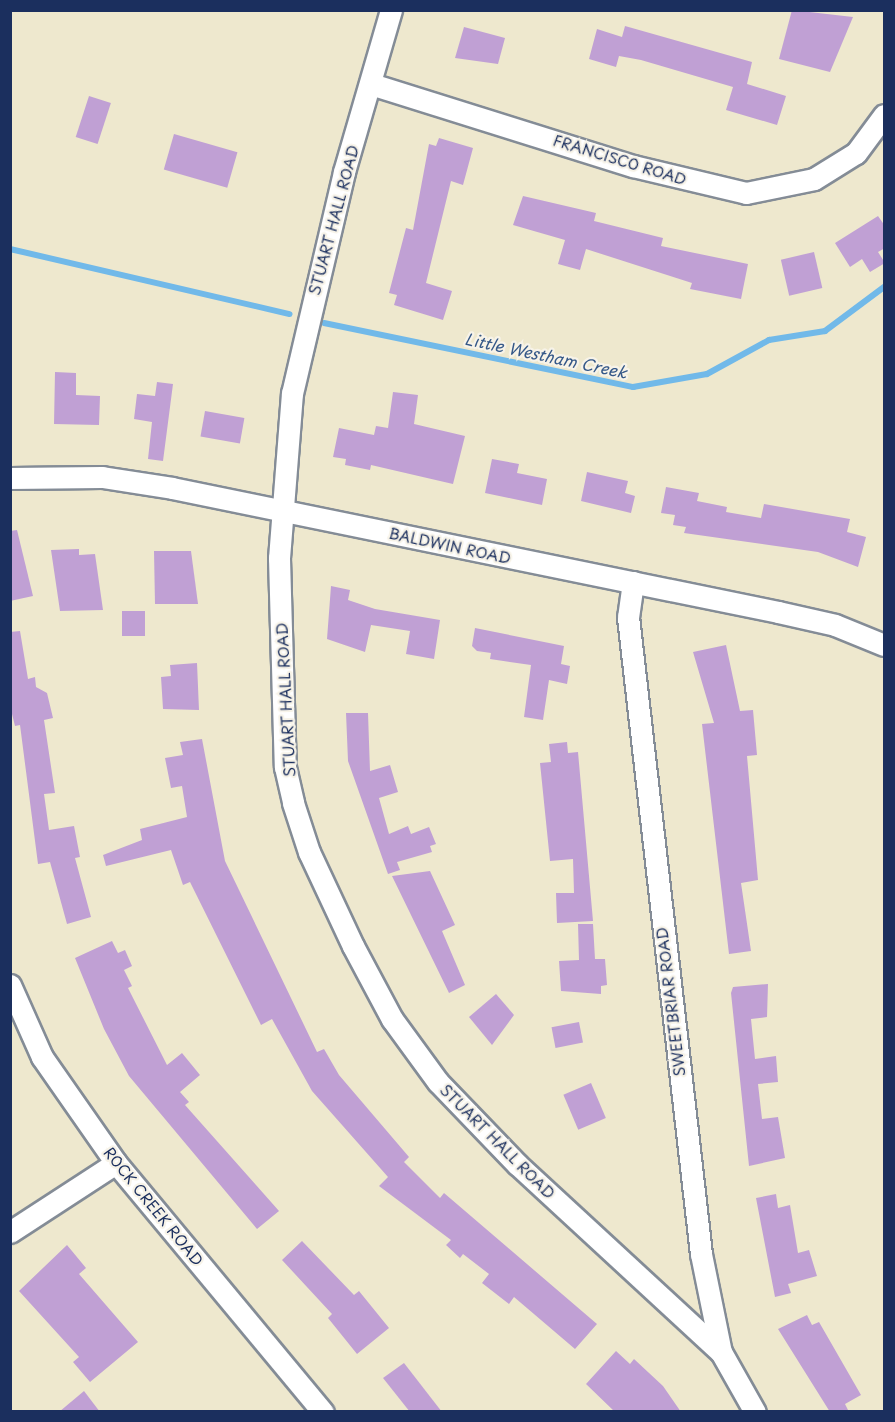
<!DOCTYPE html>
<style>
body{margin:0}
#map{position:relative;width:895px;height:1422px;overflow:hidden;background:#eee8ce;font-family:"Playpen Sans",sans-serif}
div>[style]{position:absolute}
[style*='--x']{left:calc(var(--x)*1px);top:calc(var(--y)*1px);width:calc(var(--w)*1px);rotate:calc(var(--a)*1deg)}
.stream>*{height:6px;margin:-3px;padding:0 3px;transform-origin:3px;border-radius:3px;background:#71b9e9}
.building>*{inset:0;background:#c0a0d4;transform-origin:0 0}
.roads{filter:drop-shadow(2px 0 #848c96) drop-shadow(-2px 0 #848c96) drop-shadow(0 2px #848c96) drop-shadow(0 -2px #848c96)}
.minor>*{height:21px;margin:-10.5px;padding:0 10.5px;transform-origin:10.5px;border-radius:10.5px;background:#fff}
span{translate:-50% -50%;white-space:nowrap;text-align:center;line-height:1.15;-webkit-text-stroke:4.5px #f7f3e8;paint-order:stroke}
.street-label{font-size:15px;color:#1b2f5e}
.water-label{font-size:16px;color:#355888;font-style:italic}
.frame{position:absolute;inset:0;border:12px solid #1b2f5e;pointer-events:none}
</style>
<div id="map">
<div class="stream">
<div style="--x:10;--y:249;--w:287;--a:13.1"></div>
<div style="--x:324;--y:323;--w:316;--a:11.7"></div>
<div style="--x:633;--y:387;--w:75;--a:-10"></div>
<div style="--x:707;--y:374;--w:71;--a:-28.7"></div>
<div style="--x:769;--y:340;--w:57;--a:-9.1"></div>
<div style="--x:825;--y:331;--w:74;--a:-36.7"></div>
</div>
<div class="building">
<div style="clip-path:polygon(792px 10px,853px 17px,830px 72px,779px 59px)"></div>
<div style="clip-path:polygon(625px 26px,752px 62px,747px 84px,786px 96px,777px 125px,726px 110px,733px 87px,641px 60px,619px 56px,616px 67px,589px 59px,597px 29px,622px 37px)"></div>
<div style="clip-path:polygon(464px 27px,505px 38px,498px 64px,455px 58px)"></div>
<div style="left:89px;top:96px;width:23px;height:43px;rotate:18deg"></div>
<div style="left:174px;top:134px;width:66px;height:37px;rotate:16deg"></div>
<div style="clip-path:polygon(439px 138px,473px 148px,463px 185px,451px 181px,426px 283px,452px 291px,443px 320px,394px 305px,397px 295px,389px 293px,406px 228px,413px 230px,429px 144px,436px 146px)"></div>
<div style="clip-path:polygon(523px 196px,596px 213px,594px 221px,663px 238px,661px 246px,748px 264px,741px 299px,690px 289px,692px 283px,586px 249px,580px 270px,558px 264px,565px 240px,513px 225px)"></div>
<div style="clip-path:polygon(878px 216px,885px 226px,885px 248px,878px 252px,885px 263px,870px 272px,862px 259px,850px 267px,835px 243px)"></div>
<div style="left:814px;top:252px;width:37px;height:34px;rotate:77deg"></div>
<div style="clip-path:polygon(55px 372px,76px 373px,76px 395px,100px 396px,99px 425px,54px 424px)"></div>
<div style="clip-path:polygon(157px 382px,173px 384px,163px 461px,148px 459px,152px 422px,134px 419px,137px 394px,155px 396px)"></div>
<div style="clip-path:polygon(393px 392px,418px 395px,414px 424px,465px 436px,453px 484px,371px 465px,370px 470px,345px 465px,346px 459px,333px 457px,339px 428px,374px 435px,376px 426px,388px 428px)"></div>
<div style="left:205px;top:411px;width:40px;height:26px;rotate:10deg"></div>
<div style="clip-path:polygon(492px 459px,519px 464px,517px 473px,547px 479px,542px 505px,485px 493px)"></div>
<div style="clip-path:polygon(587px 472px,628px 481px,625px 493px,635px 496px,631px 513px,581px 501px)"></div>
<div style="clip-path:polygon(666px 487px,699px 493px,697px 501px,727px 507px,726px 512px,761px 518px,764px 504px,850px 519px,847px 532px,866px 537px,858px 567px,818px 552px,684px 533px,686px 527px,673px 525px,675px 515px,661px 513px)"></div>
<div style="clip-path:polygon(17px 530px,33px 596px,10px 601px,10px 531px)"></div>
<div style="clip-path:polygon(79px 549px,79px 555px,95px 554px,103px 610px,60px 611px,51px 550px)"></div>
<div style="clip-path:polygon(154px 551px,191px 551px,198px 604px,155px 604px)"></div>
<div style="clip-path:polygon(331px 586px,350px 590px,348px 600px,375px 609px,440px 620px,434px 659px,406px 654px,410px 631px,371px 625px,365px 652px,327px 639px)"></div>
<div style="left:122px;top:611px;width:23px;height:25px"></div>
<div style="clip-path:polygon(475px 628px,564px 646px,561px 664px,570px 666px,567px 684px,549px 680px,543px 720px,524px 717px,531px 665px,490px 659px,491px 653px,477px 651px,472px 646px)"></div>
<div style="clip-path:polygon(20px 631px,28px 679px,35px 677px,36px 687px,47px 693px,53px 718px,44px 720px,55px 793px,44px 794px,49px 830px,74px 826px,80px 857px,75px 858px,91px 917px,67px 924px,50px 862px,38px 864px,20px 725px,15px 726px,10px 706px,10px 632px)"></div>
<div style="clip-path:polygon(726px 645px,740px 711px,753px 710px,757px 755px,747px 756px,758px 880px,741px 883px,751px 951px,729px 954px,702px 724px,714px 723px,693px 652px)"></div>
<div style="clip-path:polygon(197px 663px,199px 710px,163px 709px,161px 677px,171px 676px,170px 665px)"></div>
<div style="clip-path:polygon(346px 713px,368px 713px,370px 771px,390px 765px,398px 792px,379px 798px,389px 834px,408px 826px,411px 834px,429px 827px,436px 844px,430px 846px,432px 852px,397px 862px,400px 870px,388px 874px,348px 761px)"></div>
<div style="clip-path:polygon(202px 739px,225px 861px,317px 1052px,324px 1049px,339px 1075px,409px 1157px,404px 1162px,440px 1198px,444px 1193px,597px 1324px,575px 1349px,514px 1297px,509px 1304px,482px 1283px,489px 1274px,463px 1254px,460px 1258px,446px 1245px,451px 1240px,379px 1186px,388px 1177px,312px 1091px,272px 1019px,261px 1025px,190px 882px,183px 885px,171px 850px,106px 866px,103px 855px,142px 840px,140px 829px,187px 817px,182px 786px,171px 788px,165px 758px,183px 755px,180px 742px)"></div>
<div style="clip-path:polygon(567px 742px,568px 753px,578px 752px,593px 921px,557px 923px,556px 893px,574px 893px,573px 859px,550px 861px,540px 763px,551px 762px,549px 744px)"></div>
<div style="clip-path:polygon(430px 871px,455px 925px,442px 931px,465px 985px,449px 993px,392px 876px)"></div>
<div style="clip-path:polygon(578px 924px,593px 924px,595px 959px,605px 959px,607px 985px,601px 986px,601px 994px,561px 991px,559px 961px,579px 960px)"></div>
<div style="clip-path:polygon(112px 941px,118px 953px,125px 950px,132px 966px,124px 970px,132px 986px,128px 988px,167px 1065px,182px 1053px,200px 1075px,180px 1092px,189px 1102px,185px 1105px,279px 1211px,257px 1229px,129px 1076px,104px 1029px,75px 958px)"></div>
<div style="clip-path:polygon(768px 984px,767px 1017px,751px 1019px,755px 1059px,776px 1056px,778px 1082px,758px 1084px,762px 1119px,778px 1117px,785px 1158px,749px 1166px,731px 993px,733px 987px)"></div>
<div style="clip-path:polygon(496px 994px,514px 1015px,492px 1045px,469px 1017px)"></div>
<div style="left:579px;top:1022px;width:21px;height:28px;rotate:79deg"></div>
<div style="left:591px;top:1083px;width:38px;height:30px;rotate:67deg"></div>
<div style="clip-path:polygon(776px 1194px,778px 1208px,790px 1205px,798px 1253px,809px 1250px,817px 1276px,788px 1284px,791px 1293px,775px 1297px,756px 1198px)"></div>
<div style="clip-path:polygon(302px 1241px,354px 1295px,359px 1291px,389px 1328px,357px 1354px,328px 1318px,332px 1314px,282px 1260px)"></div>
<div style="clip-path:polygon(67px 1245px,86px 1268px,79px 1274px,138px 1342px,90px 1382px,73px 1362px,79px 1357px,19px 1291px)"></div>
<div style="clip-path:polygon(807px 1315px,812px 1325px,819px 1322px,861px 1395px,845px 1404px,849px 1412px,830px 1412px,778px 1329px)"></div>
<div style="clip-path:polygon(616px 1351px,630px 1364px,634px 1359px,663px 1386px,681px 1412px,615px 1412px,586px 1384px)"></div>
<div style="clip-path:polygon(404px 1363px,442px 1412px,410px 1412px,383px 1378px)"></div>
<div style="clip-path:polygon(84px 1391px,100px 1412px,59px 1412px)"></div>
</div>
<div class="roads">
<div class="minor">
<div style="--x:391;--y:10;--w:169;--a:106.2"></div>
<div style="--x:344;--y:172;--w:227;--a:103.2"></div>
<div style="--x:292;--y:393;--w:166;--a:94.5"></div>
<div style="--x:279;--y:558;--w:209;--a:88.4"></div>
<div style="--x:285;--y:767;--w:37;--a:77"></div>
<div style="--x:293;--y:803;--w:52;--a:71.9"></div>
<div style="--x:309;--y:852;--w:104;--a:64.9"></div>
<div style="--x:353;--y:946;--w:83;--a:61.9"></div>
<div style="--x:392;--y:1019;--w:78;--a:53.9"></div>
<div style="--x:438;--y:1082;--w:115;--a:46.1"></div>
<div style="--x:518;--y:1165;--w:276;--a:42.7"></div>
<div style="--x:371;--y:84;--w:275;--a:17.4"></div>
<div style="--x:633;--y:166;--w:116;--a:13.4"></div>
<div style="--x:746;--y:193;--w:69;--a:-11.6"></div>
<div style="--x:814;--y:179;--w:49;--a:-31.8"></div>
<div style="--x:856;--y:153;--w:47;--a:-53.6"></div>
<div style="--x:10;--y:478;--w:92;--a:-0.6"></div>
<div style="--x:102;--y:477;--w:71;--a:8.9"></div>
<div style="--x:172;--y:488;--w:619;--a:11.56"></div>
<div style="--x:778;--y:612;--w:58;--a:12.8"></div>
<div style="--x:835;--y:625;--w:53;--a:22.2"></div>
<div style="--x:633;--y:582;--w:35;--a:98"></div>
<div style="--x:628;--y:617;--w:641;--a:83.46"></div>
<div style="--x:701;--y:1254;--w:100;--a:78.5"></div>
<div style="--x:721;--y:1352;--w:69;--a:60.5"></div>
<div style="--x:10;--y:985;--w:79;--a:66"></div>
<div style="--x:42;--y:1057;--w:129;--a:55.1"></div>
<div style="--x:116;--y:1163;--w:324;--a:50.3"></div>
<div style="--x:10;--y:1232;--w:126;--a:-33.1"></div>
</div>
</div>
<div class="street-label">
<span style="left:620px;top:159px;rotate:17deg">FRANCISCO ROAD</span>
<span style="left:333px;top:220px;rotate:-75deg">STUART HALL ROAD</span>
<span style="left:450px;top:545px;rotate:12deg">BALDWIN ROAD</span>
<span style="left:285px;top:700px;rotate:-93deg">STUART HALL ROAD</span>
<span style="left:670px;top:1002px;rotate:-97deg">SWEETBRIAR ROAD</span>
<span style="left:498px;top:1141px;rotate:45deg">STUART HALL ROAD</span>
<span style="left:154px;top:1206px;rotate:51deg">ROCK CREEK ROAD</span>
</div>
<div class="water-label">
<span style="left:546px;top:355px;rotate:12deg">Little Westham Creek</span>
</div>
<div class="frame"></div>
</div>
